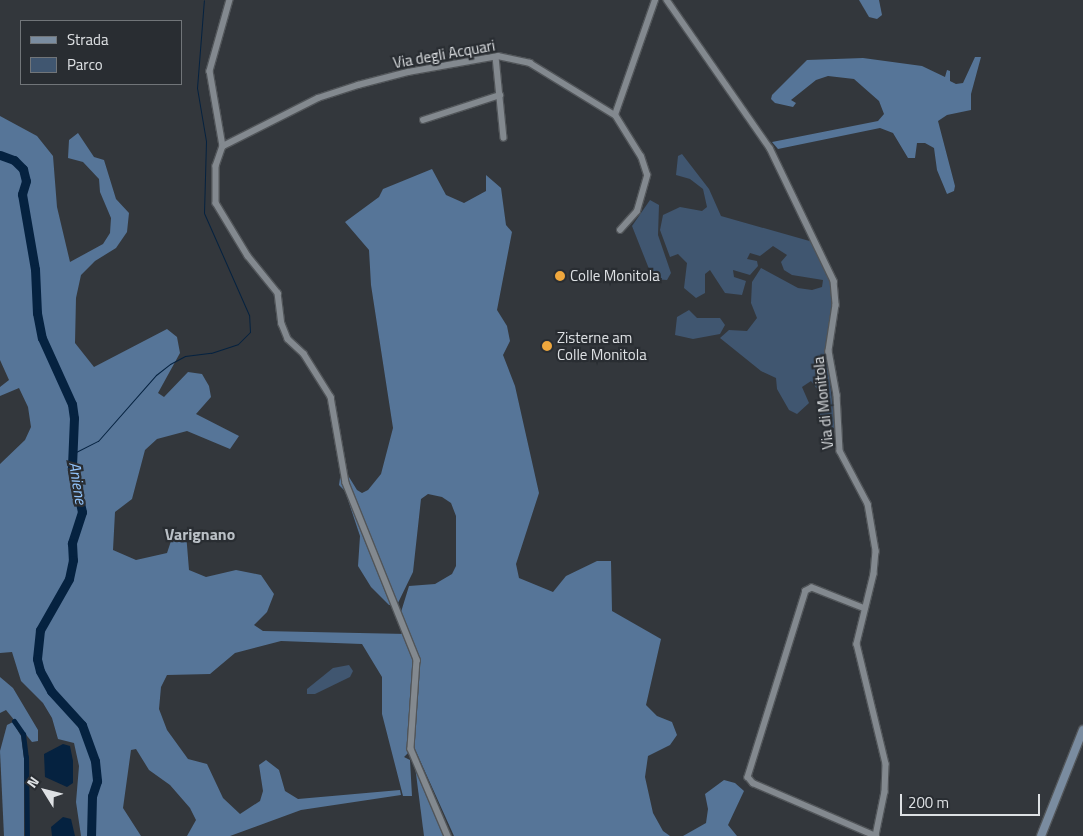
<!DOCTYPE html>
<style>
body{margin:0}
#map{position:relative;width:1083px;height:836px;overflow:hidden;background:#33373c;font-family:"Titillium Web",sans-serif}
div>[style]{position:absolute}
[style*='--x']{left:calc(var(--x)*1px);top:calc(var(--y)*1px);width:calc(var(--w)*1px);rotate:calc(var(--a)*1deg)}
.green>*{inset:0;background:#405670}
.forest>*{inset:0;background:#567598}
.water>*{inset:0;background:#052240}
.stream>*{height:1px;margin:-0.5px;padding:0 0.5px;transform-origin:0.5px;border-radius:0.5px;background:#052240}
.canal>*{height:5px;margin:-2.5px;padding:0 2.5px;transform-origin:2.5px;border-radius:2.5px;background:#052240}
.river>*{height:9px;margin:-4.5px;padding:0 4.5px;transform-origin:4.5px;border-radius:4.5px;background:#052240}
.roads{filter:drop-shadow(1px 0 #515559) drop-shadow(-1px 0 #515559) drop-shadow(0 1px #515559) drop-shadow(0 -1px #515559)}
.street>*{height:5.5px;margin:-2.75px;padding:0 2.75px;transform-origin:2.75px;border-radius:2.75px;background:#83898f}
.secondary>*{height:8px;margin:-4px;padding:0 4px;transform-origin:4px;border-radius:4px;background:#7a8ca0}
.dots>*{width:14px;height:14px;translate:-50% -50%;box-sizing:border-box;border:2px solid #292d32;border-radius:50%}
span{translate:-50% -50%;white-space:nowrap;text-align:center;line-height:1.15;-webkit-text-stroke:4.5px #292d32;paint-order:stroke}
.street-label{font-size:15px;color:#dee1e4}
.poi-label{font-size:15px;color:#dee1e4}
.left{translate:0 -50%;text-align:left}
.water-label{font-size:16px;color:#91c3fb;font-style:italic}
.neighbourhood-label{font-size:16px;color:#bac0c6;font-weight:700}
.legend{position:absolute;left:20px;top:20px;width:162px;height:65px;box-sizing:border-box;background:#292d32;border:1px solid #717579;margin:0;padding:6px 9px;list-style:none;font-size:15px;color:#dee1e4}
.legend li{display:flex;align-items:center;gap:10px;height:25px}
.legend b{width:25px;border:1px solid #717579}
.north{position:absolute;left:20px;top:766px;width:50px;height:50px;-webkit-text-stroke:4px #292d32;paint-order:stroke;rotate:306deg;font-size:14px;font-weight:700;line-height:20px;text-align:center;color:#dee1e4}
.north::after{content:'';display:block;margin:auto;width:18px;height:22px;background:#dee1e4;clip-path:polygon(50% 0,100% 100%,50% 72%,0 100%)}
.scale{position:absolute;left:900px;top:794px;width:140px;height:22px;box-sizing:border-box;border:2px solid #dee1e4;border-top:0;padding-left:6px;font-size:15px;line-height:18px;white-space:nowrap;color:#dee1e4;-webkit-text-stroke:4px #292d32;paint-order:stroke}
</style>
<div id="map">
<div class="green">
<div style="clip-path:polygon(682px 154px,709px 189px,721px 216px,813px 242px,833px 285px,834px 306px,826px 345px,835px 429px,820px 419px,820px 393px,811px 381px,802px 387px,809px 403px,797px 414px,789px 410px,777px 389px,776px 378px,761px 371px,720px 338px,729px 330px,747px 331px,757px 318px,751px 303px,752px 282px,761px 268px,798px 288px,812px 290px,822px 287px,823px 280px,792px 275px,784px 270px,781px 262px,787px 255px,773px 246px,760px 256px,750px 253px,747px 259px,757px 261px,758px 266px,750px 275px,733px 270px,734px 277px,746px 281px,742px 295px,725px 293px,710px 270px,705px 274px,705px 293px,696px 298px,684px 288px,687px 263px,678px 254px,670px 257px,660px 230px,663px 215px,680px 207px,702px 211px,707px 207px,703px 189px,690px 179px,676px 175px,678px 156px)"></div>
<div style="clip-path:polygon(650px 200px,659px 205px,658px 235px,671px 273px,667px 280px,653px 279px,632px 226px)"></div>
<div style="clip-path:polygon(689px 310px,697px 318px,720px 318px,725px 325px,720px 334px,693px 339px,675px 335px,677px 317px)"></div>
<div style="clip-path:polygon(349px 665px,353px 671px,350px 677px,315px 694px,307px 694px,307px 689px,333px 668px)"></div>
</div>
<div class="forest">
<div style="clip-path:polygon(859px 0,879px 0,882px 15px,877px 19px,869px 17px)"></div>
<div style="clip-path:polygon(975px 57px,981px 57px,971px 94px,971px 110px,947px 115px,938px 121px,955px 186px,954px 191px,947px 194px,937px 170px,934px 148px,925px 143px,917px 143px,915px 158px,908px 158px,893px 133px,880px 128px,778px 149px,772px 142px,878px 121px,884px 114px,879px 101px,854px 79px,828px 76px,816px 80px,791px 100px,796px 103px,793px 107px,775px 103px,771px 99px,772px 95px,807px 60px,863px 58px,922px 66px,945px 77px,947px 70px,950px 71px,950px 81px,956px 84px,963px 83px)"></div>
<div style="clip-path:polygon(0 116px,37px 136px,53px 156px,57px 207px,70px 262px,103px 244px,110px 233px,111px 218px,100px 192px,99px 179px,83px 162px,68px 158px,69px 140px,78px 133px,94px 157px,104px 160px,116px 199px,129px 213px,127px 232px,116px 248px,95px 261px,81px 275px,76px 298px,75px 343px,94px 367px,167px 329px,177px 337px,180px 353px,158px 393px,164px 397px,188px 372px,202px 374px,209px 386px,211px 397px,196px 414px,239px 436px,230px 449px,187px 431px,157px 439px,145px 450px,132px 499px,115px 512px,113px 550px,136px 560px,167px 553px,174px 532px,186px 533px,189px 570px,206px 577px,236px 570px,261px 575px,274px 594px,267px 612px,254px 625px,263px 631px,407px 634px,415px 660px,410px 751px,404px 757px,410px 760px,412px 796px,403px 796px,382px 714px,382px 677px,362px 644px,281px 641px,235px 653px,210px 674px,167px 675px,161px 687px,159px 709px,167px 730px,188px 759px,207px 764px,223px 798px,240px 814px,260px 801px,263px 791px,259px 765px,266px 760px,279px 770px,285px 791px,298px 799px,400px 790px,401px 795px,301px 810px,230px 836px,187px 836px,196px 820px,190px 808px,170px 785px,149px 770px,136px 749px,131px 750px,123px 808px,141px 836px,81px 836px,76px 802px,79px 766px,74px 743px,58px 739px,52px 718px,43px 703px,21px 681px,12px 652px,0 653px,0 464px,25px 440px,31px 427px,28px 407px,19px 388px,0 396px,0 387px,9px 380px,0 360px)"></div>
<div style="clip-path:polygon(432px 169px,446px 195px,464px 203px,486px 191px,486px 175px,501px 188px,506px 225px,512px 232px,497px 310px,507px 326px,510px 341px,503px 355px,515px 386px,539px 493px,516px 564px,519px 578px,553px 592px,566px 576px,597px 561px,611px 561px,612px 611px,661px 639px,646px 705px,657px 716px,672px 722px,677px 735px,670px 745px,648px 756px,645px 777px,653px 813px,663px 831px,670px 836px,454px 836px,414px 747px,419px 658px,401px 612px,409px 586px,435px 584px,452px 574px,456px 566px,456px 516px,451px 503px,442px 497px,428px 494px,421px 499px,413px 572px,397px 605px,389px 605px,371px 587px,358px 566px,360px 536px,345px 491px,339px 485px,340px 478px,349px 477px,357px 490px,362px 493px,368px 490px,381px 474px,393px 428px,371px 285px,369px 250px,345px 222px,379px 197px,383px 189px)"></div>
<div style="clip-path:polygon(0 677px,13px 688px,38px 730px,38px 741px,32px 742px,6px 710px,0 713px)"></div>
<div style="clip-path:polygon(13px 722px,21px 736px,24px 758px,24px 836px,4px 836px,0 751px,7px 725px)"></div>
<div style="clip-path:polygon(415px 766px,421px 773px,447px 836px,424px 836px)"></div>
<div style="clip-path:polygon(724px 780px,735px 783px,744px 791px,728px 825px,737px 836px,683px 836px,706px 823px,708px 809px,705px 794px)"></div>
</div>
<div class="water">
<div style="clip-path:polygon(63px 744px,70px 746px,73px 761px,73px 783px,67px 787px,45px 777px,44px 754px)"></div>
<div style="clip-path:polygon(63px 817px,71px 819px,75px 836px,52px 836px,51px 827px)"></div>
</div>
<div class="stream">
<div style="--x:72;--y:454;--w:29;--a:-27"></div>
<div style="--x:98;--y:441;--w:88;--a:-48.7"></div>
<div style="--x:156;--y:375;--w:18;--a:-38"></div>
<div style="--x:170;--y:364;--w:17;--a:-28"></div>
<div style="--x:185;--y:356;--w:26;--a:-7"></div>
<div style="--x:211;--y:353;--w:28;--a:-18"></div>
<div style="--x:238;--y:344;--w:17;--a:-45"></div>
<div style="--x:250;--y:332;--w:17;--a:-93"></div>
<div style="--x:249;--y:315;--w:111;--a:-113.8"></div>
<div style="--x:204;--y:213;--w:72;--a:-88.4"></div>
<div style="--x:206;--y:141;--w:54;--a:-99.6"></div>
<div style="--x:197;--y:88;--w:88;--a:-85.5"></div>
</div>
<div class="canal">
<div style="--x:14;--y:721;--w:16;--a:55"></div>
<div style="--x:23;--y:734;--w:23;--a:83"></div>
<div style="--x:26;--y:757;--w:79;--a:89.3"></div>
</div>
<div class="river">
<div style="--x:0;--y:155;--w:15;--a:20"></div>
<div style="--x:14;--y:160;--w:13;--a:45"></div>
<div style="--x:23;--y:169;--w:12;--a:76"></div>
<div style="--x:26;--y:181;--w:14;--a:107"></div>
<div style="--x:22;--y:194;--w:76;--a:80.2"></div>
<div style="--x:35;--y:269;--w:44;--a:87.4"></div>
<div style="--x:37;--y:313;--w:25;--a:79"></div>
<div style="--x:42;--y:338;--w:72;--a:65.6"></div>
<div style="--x:72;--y:404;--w:14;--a:82"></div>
<div style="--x:74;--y:418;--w:48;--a:92.4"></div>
<div style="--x:72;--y:466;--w:47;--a:77.7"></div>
<div style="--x:82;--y:512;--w:33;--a:108"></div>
<div style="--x:72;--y:543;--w:17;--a:87"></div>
<div style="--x:73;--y:560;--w:19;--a:102"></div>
<div style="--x:69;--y:579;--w:59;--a:119.6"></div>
<div style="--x:40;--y:630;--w:29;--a:96"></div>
<div style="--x:37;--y:659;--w:12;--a:76"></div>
<div style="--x:40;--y:671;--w:23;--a:61"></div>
<div style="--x:51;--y:691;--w:46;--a:47.6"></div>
<div style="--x:82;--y:725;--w:38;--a:70"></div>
<div style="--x:95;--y:761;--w:20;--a:84"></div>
<div style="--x:97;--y:781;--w:16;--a:108"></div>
<div style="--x:92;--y:796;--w:40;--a:91.4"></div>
</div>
<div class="roads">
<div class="street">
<div style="--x:230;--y:0;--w:74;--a:105.7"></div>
<div style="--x:210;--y:71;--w:76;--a:80.2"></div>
<div style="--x:223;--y:146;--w:21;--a:109"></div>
<div style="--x:216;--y:166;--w:37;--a:90"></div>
<div style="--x:216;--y:203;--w:62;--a:58.9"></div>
<div style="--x:248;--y:256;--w:48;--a:51"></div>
<div style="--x:278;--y:293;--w:31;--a:83"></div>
<div style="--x:282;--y:324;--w:16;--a:68"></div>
<div style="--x:288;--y:339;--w:22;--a:43"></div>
<div style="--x:304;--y:354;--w:51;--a:57.9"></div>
<div style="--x:331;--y:397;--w:87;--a:80.1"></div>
<div style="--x:346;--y:483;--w:191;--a:68.1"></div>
<div style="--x:417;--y:660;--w:89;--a:93.9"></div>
<div style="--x:411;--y:749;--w:95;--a:67"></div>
<div style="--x:667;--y:0;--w:180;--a:55.2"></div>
<div style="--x:770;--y:148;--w:148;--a:64.3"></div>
<div style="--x:834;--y:281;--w:24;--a:85"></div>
<div style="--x:836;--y:305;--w:47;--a:98.7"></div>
<div style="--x:829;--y:351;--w:45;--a:79.7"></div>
<div style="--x:837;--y:395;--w:56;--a:86.9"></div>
<div style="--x:840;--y:451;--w:60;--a:62.2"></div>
<div style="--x:868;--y:504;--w:48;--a:80.3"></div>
<div style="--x:876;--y:551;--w:23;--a:95"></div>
<div style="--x:874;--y:574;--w:72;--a:103.7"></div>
<div style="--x:857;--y:644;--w:123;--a:76.4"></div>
<div style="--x:886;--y:764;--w:28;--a:92"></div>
<div style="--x:885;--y:792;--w:45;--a:101.6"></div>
<div style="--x:496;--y:57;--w:81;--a:84.4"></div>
<div style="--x:423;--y:120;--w:81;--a:-18"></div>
<div style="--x:223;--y:146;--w:106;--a:-26.8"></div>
<div style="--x:318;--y:98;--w:42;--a:-18"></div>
<div style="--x:358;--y:85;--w:52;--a:-14.6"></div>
<div style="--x:408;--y:72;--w:91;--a:-10.1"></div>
<div style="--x:498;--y:56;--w:33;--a:12"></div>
<div style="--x:530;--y:63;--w:100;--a:31.5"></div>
<div style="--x:620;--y:230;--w:25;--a:-48"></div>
<div style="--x:637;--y:211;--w:37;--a:-74"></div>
<div style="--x:647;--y:175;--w:19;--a:-108"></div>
<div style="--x:641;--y:157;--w:49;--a:-121.8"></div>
<div style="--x:615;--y:115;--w:122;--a:-70.8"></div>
<div style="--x:865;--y:609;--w:57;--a:-158.4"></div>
<div style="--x:812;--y:588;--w:7;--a:153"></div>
<div style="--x:806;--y:591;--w:195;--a:107.3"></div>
<div style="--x:748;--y:777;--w:8;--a:50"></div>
<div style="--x:753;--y:783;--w:134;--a:23.3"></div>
</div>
<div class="secondary">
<div style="--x:1041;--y:836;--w:114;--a:-68.4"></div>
</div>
</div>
<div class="dots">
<div style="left:560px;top:276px;background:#efa73d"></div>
<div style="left:547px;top:346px;background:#efa73d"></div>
</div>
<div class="street-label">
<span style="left:444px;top:54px;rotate:-10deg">Via degli Acquari</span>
<span style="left:823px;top:403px;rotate:-96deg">Via di Monitola</span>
</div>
<div class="poi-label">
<span class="left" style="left:570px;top:276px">Colle Monitola</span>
<span class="left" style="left:557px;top:346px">Zisterne am<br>Colle Monitola</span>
</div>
<div class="water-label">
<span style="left:78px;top:483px;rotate:81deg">Aniene</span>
</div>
<div class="neighbourhood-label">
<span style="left:200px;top:534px">Varignano</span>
</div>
<ul class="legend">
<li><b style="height:6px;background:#7a8ca0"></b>Strada</li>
<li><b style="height:14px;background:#405670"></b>Parco</li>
</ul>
<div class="north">N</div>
<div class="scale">200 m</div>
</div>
